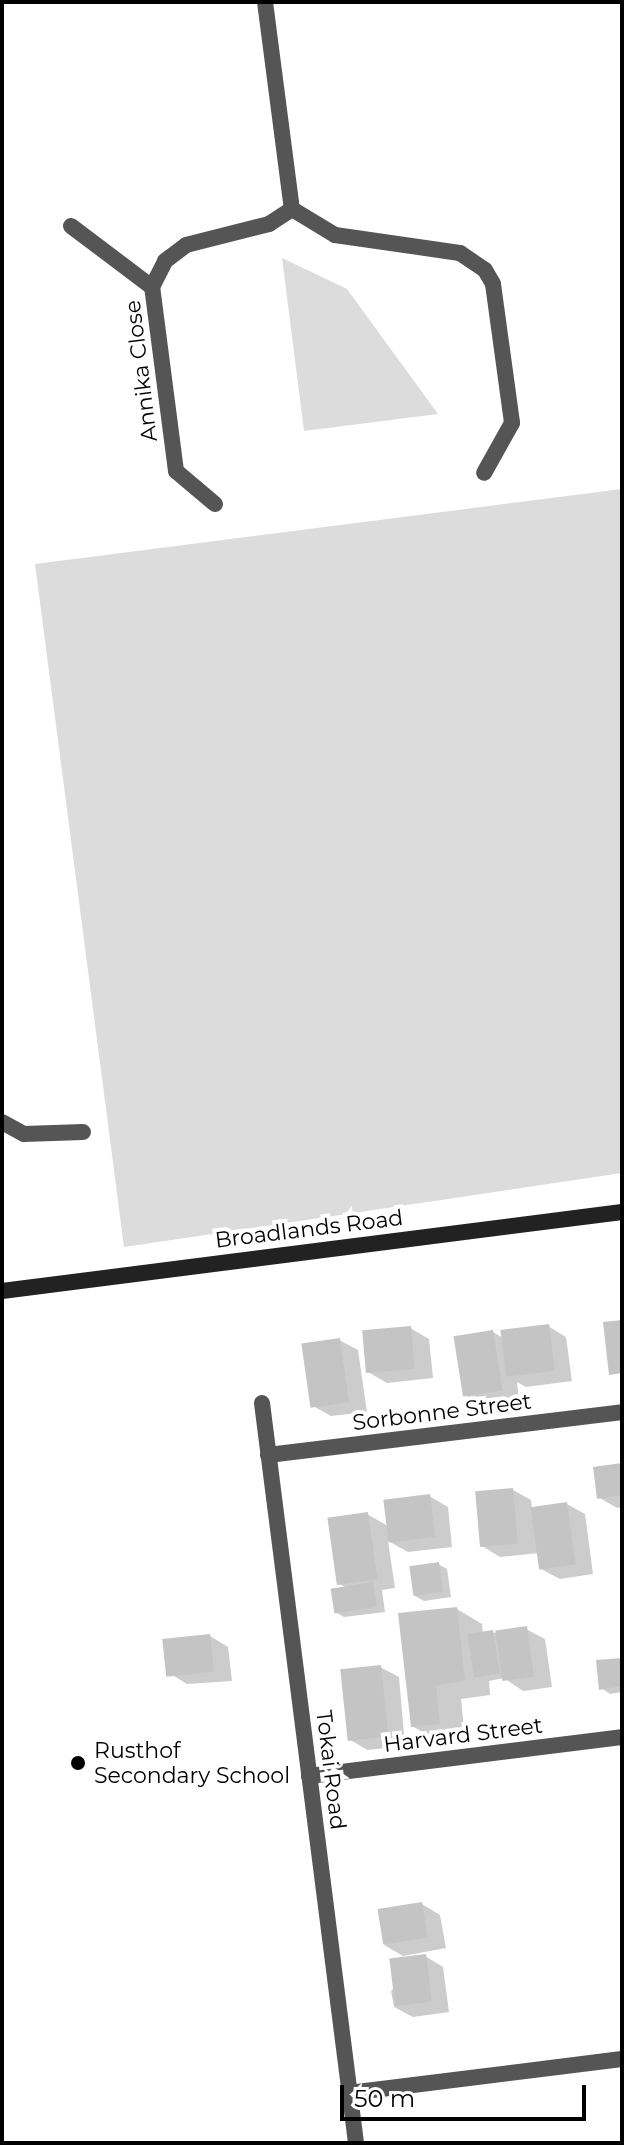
<!DOCTYPE html>
<style>
body{margin:0}
#map{position:relative;width:624px;height:2145px;overflow:hidden;background:#fff;font-family:Montserrat,sans-serif}
div>[style]{position:absolute}
[style*='--x']{left:calc(var(--x)*1px);top:calc(var(--y)*1px);width:calc(var(--w)*1px);rotate:calc(var(--a)*1deg)}
.green>*{inset:0;background:#dcdcdc}
.shadow>*{inset:0;background:#0003}
.building>*{inset:0;background:#c4c4c4;transform-origin:0 0}
.service>*{height:16px;margin:-8px;padding:0 8px;transform-origin:8px;border-radius:8px;background:#555}
.minor>*{height:16px;margin:-8px;padding:0 8px;transform-origin:8px;border-radius:8px;background:#555}
.secondary>*{height:16px;margin:-8px;padding:0 8px;transform-origin:8px;border-radius:8px;background:#222}
.dots>*{width:22px;height:22px;translate:-50% -50%;box-sizing:border-box;border:4px solid #fff;border-radius:50%}
span{translate:-50% -50%;white-space:nowrap;text-align:center;line-height:1.15;-webkit-text-stroke:8px #fff;paint-order:stroke}
.street-label{font-size:22px;color:#000}
.poi-label{font-size:22px;color:#000}
.left{translate:0 -50%;text-align:left}
.frame{position:absolute;inset:0;border:4px solid #000;pointer-events:none}
.scale{position:absolute;left:340px;top:2085px;width:246px;height:36px;box-sizing:border-box;border:4px solid #000;border-top:0;padding-left:10px;font-size:24px;line-height:28px;white-space:nowrap;color:#000;-webkit-text-stroke:6px #fff;paint-order:stroke}
</style>
<div id="map">
<div class="green">
<div style="clip-path:polygon(282px 258px,347px 289px,438px 414px,304px 431px)"></div>
<div style="clip-path:polygon(622px 489px,622px 1173px,124px 1247px,35px 564px)"></div>
</div>
<div class="shadow">
<div style="clip-path:polygon(548px 1326px,566px 1337px,572px 1381px,526px 1387px,517px 1382px,519px 1399px,482px 1405px,463px 1394px,493px 1332px,503px 1338px)"></div>
<div style="clip-path:polygon(410px 1328px,429px 1339px,433px 1378px,387px 1383px,368px 1372px)"></div>
<div style="clip-path:polygon(339px 1340px,358px 1350px,367px 1412px,331px 1416px,313px 1406px)"></div>
<div style="clip-path:polygon(622px 1465px,622px 1507px,617px 1508px,598px 1497px)"></div>
<div style="clip-path:polygon(513px 1490px,531px 1500px,532px 1509px,567px 1504px,585px 1514px,593px 1574px,560px 1579px,541px 1569px,539px 1553px,500px 1557px,482px 1546px)"></div>
<div style="clip-path:polygon(429px 1496px,448px 1507px,452px 1547px,408px 1552px,388px 1541px,395px 1588px,382px 1590px,385px 1612px,344px 1617px,335px 1612px,345px 1587px,338px 1583px,367px 1514px,388px 1526px)"></div>
<div style="clip-path:polygon(438px 1564px,447px 1569px,451px 1597px,424px 1601px,415px 1596px)"></div>
<div style="clip-path:polygon(457px 1609px,482px 1624px,483px 1634px,526px 1629px,545px 1639px,552px 1687px,523px 1691px,504px 1678px,489px 1681px,490px 1695px,461px 1699px,465px 1738px,438px 1741px,412px 1726px)"></div>
<div style="clip-path:polygon(210px 1636px,228px 1647px,232px 1681px,187px 1684px,169px 1673px)"></div>
<div style="clip-path:polygon(622px 1660px,622px 1692px,610px 1694px,601px 1688px)"></div>
<div style="clip-path:polygon(380px 1667px,399px 1677px,405px 1746px,367px 1750px,349px 1739px)"></div>
<div style="clip-path:polygon(422px 1904px,440px 1915px,446px 1948px,403px 1956px,384px 1945px)"></div>
<div style="clip-path:polygon(425px 1956px,443px 1967px,449px 2012px,413px 2017px,394px 2007px,391px 1991px)"></div>
</div>
<div class="building">
<div style="clip-path:polygon(622px 1320px,622px 1373px,609px 1375px,603px 1322px)"></div>
<div style="left:549px;top:1324px;width:47px;height:49px;rotate:83deg"></div>
<div style="left:411px;top:1326px;width:43px;height:49px;rotate:85deg"></div>
<div style="left:493px;top:1330px;width:61px;height:40px;rotate:81deg"></div>
<div style="left:340px;top:1338px;width:65px;height:39px;rotate:82deg"></div>
<div style="clip-path:polygon(622px 1463px,622px 1495px,597px 1499px,593px 1467px)"></div>
<div style="left:513px;top:1488px;width:56px;height:38px;rotate:85deg"></div>
<div style="left:430px;top:1494px;width:43px;height:47px;rotate:83deg"></div>
<div style="left:567px;top:1502px;width:63px;height:37px;rotate:82deg"></div>
<div style="left:368px;top:1512px;width:68px;height:41px;rotate:82deg"></div>
<div style="left:439px;top:1562px;width:30px;height:30px;rotate:82deg"></div>
<div style="left:373px;top:1582px;width:25px;height:43px;rotate:81deg"></div>
<div style="clip-path:polygon(457px 1607px,465px 1681px,436px 1685px,440px 1724px,411px 1727px,398px 1613px)"></div>
<div style="left:527px;top:1626px;width:51px;height:32px;rotate:82deg"></div>
<div style="left:493px;top:1630px;width:44px;height:26px;rotate:81deg"></div>
<div style="left:210px;top:1634px;width:38px;height:48px;rotate:84deg"></div>
<div style="clip-path:polygon(622px 1658px,622px 1686px,599px 1690px,596px 1660px)"></div>
<div style="left:381px;top:1665px;width:72px;height:41px;rotate:84deg"></div>
<div style="left:422px;top:1902px;width:36px;height:45px;rotate:81deg"></div>
<div style="left:426px;top:1954px;width:48px;height:37px;rotate:83deg"></div>
</div>
<div class="service">
<div style="--x:71;--y:226;--w:101;--a:37"></div>
<div style="--x:2;--y:1122;--w:25;--a:29"></div>
<div style="--x:24;--y:1134;--w:59;--a:-1.9"></div>
</div>
<div class="minor">
<div style="--x:265;--y:2;--w:209;--a:82.6"></div>
<div style="--x:292;--y:209;--w:50;--a:31.2"></div>
<div style="--x:335;--y:235;--w:126;--a:8.2"></div>
<div style="--x:460;--y:253;--w:30;--a:34"></div>
<div style="--x:485;--y:270;--w:16;--a:60"></div>
<div style="--x:493;--y:284;--w:140;--a:82.2"></div>
<div style="--x:512;--y:423;--w:57;--a:119.2"></div>
<div style="--x:215;--y:504;--w:51;--a:-139.8"></div>
<div style="--x:176;--y:471;--w:186;--a:-97.4"></div>
<div style="--x:152;--y:287;--w:29;--a:-63"></div>
<div style="--x:165;--y:261;--w:26;--a:-37"></div>
<div style="--x:186;--y:245;--w:86;--a:-14.2"></div>
<div style="--x:269;--y:224;--w:27;--a:-33"></div>
<div style="--x:262;--y:1403;--w:746;--a:82.76"></div>
<div style="--x:268;--y:1455;--w:357;--a:-6.9"></div>
<div style="--x:309;--y:1776;--w:315;--a:-7.1"></div>
<div style="--x:349;--y:2093;--w:275;--a:-7.1"></div>
</div>
<div class="secondary">
<div style="--x:2;--y:1291;--w:625;--a:-7.26"></div>
</div>
<div class="dots">
<div style="left:78px;top:1763px;background:#000"></div>
</div>
<div class="street-label">
<span style="left:141px;top:371px;rotate:-97deg">Annika Close</span>
<span style="left:309px;top:1229px;rotate:-7deg">Broadlands Road</span>
<span style="left:442px;top:1412px;rotate:-7deg">Sorbonne Street</span>
<span style="left:463px;top:1735px;rotate:-7deg">Harvard Street</span>
<span style="left:331px;top:1770px;rotate:83deg">Tokai Road</span>
</div>
<div class="poi-label">
<span class="left" style="left:94px;top:1763px">Rusthof<br>Secondary School</span>
</div>
<div class="frame"></div>
<div class="scale">50 m</div>
</div>
